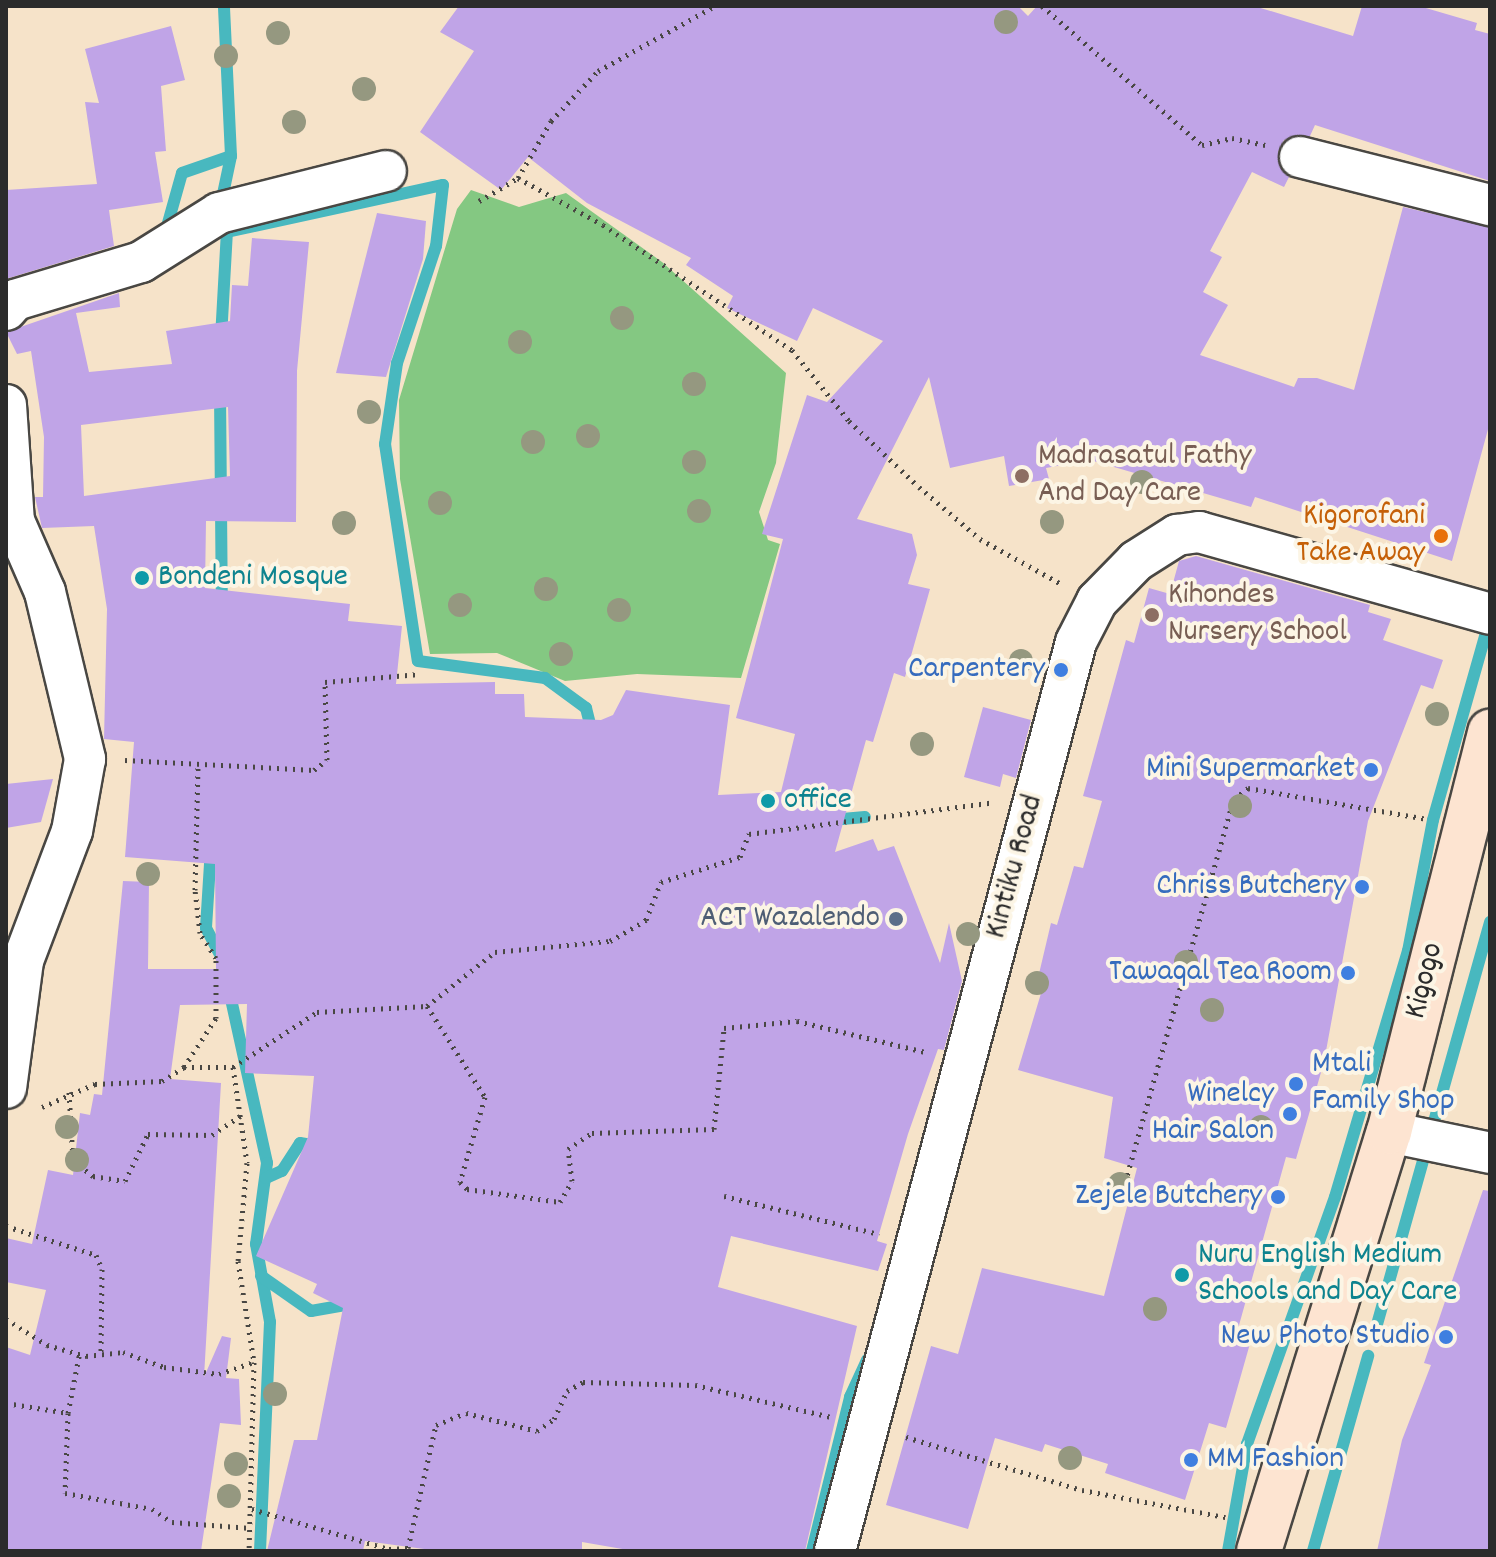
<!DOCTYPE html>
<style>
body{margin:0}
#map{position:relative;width:1496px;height:1557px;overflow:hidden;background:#f6e3c9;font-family:Dekko,sans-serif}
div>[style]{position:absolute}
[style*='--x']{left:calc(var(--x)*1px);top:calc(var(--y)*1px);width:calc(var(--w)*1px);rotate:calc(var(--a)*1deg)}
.green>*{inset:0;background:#84c882}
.stream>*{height:12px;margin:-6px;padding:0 6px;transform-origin:6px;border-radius:6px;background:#48b8bf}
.building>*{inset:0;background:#c0a4e7}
.path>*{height:5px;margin-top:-2.5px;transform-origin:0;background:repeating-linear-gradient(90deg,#494743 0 2px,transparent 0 8px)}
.roads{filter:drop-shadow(2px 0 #494743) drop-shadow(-2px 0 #494743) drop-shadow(0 2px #494743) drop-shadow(0 -2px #494743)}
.minor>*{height:40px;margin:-20px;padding:0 20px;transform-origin:20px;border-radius:20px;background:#fff}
.secondary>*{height:44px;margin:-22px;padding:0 22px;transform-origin:22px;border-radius:22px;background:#fde4d1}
.trees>*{width:24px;height:24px;margin:-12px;border-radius:50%;background:#959880}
.dots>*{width:22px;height:22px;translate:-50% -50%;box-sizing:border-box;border:4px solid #fcf5e5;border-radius:50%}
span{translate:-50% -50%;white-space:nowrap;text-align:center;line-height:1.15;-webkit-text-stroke:8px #fcf5e5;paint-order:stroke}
.education-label{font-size:32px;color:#785e54}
.left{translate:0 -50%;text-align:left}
.food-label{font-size:32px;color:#c56008}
.right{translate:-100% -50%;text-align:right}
.culture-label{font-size:32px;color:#0d838f}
.shop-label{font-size:32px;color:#366cbe}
.street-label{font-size:32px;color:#2b2b2b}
.service-label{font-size:32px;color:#4e5e75}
.frame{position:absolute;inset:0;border:8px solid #2b2b2b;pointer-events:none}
</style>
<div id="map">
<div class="green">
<div style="clip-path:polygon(471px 190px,519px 207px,566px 193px,662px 262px,786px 373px,776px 463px,759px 512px,768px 540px,780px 544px,741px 678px,637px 674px,565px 681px,497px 653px,430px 654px,400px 479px,399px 400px,457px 209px)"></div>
</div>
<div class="stream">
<div style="--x:166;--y:230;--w:59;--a:-74.3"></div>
<div style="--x:182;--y:173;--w:52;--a:-19.1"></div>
<div style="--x:227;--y:232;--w:221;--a:-12.3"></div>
<div style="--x:443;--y:185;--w:61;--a:96.5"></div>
<div style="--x:436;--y:246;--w:123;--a:108.4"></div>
<div style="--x:397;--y:363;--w:82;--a:98.4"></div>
<div style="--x:385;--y:444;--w:219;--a:81.4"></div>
<div style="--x:418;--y:661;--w:128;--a:7.6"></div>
<div style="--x:545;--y:678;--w:51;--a:36.2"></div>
<div style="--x:586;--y:708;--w:29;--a:76"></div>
<div style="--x:221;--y:338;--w:106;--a:-86.8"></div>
<div style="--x:227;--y:232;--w:21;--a:-113"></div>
<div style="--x:219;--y:213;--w:58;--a:-78.1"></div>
<div style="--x:231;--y:156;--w:150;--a:-92.7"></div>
<div style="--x:220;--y:392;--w:214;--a:89.5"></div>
<div style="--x:831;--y:820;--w:34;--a:-5"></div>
<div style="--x:211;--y:848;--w:80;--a:93.6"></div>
<div style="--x:206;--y:928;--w:41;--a:62.2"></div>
<div style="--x:229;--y:990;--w:177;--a:77.6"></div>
<div style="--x:267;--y:1163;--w:82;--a:97.7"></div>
<div style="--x:256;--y:1244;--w:79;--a:79.8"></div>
<div style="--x:270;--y:1322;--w:229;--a:92.5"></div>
<div style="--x:266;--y:1178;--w:17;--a:-24"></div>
<div style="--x:282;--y:1171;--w:33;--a:-57"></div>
<div style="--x:300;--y:1143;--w:18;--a:9"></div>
<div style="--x:261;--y:1276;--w:61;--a:35"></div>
<div style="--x:311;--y:1311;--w:39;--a:-10"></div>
<div style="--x:1376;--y:1328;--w:422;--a:-74.3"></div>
<div style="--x:812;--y:1551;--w:159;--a:-76.1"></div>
<div style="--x:850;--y:1397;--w:41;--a:-65.3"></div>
<div style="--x:1228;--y:1551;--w:109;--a:-79.9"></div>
<div style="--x:1247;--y:1444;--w:262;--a:-70.4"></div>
<div style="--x:1335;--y:1197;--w:257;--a:-73.5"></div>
<div style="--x:1408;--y:951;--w:133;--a:-79.2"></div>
<div style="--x:1433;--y:820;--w:209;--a:-74.2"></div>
<div style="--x:1313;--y:1551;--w:203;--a:-74.2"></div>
</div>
<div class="building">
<div style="clip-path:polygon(evenodd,459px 6px,1018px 6px,1028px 16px,1037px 6px,1254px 6px,1353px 36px,1362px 6px,1419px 6px,1477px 23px,1475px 30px,1490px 34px,1490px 181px,1315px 125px,1310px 136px,1284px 140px,1278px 152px,1289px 177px,1284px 187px,1252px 172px,1210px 251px,1222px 257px,1203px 292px,1228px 305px,1200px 355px,1294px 387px,1298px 378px,1317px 378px,1354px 390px,1403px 207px,1490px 227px,1490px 422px,1452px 561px,1255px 497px,1251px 507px,1090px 460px,1046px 468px,1049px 479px,1009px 486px,1004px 456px,950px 468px,929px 377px,857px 519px,912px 534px,917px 555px,908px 584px,930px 589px,905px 677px,894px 673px,873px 742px,866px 740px,835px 852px,873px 839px,878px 851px,894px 846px,940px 963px,949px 923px,962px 981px,944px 1050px,938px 1049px,908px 1134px,877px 1241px,887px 1244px,878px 1271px,731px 1236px,718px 1287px,857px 1326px,805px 1551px,634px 1551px,582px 1542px,582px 1551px,439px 1551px,365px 1541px,363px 1551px,267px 1551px,294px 1440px,317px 1440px,343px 1308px,313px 1293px,317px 1284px,256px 1256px,308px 1137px,314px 1076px,245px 1073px,247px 1004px,180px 1005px,170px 1079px,221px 1083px,204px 1377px,222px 1336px,231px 1338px,226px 1378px,239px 1379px,241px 1425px,220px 1423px,201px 1551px,6px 1551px,6px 1347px,30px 1355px,46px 1290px,6px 1282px,6px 1238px,32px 1244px,48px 1170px,73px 1175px,80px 1113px,90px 1115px,94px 1094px,102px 1095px,123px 881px,149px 882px,148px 969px,216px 969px,215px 864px,125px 857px,134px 742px,104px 739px,107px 609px,94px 526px,42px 528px,35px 497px,43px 497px,44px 437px,31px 351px,17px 354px,6px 332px,119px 293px,120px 307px,76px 313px,89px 372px,172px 364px,166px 331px,230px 321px,232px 285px,248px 286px,252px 238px,309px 242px,297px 371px,296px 522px,206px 521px,205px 588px,350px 604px,348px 621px,402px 626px,396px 684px,495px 682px,495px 694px,524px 694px,525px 717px,601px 720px,613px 715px,626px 690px,730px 705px,718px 795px,781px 792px,795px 734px,736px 718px,783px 539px,762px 534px,807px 395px,827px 402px,883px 341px,813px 308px,797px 341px,727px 308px,733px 296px,686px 265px,691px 258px,587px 203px,528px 157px,501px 190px,420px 132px,474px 51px,440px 32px,459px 6px,228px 407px,230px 476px,84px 496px,81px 425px,228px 407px)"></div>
<div style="clip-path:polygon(171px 26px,185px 80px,161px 86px,166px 151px,155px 152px,163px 202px,109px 210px,114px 246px,6px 279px,6px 190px,97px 184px,85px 102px,99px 103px,85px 49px)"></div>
<div style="clip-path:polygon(377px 213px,426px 221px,423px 259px,386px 377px,336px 373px)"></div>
<div style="clip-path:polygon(1196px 556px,1370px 605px,1368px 612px,1391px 619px,1383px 640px,1443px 660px,1433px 689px,1421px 685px,1368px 821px,1324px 1062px,1296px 1159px,1286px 1157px,1236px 1336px,1251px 1340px,1226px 1428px,1209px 1423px,1185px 1500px,1105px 1473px,1108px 1464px,1045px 1444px,1042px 1452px,995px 1438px,968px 1529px,886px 1505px,931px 1346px,958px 1354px,982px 1268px,1104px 1296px,1137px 1168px,1104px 1158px,1113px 1097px,1018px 1070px,1045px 980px,1038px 978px,1051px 923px,1057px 925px,1074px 866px,1083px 868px,1102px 801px,1083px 796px,1126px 640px,1134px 643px,1149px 588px,1170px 594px,1179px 561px)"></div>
<div style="clip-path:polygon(983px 707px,1031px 720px,1016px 778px,1003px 774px,1000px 787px,964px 777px)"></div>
<div style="clip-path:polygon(53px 779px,41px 822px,6px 828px,6px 784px)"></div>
<div style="clip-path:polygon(1483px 1190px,1490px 1191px,1490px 1551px,1377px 1551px,1402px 1440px,1431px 1365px,1424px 1363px)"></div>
</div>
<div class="path">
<div style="--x:1042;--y:6;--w:212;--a:41"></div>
<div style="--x:1202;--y:145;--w:31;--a:-13"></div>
<div style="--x:1232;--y:138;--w:34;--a:12"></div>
<div style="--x:518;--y:178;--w:97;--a:28.9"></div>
<div style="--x:603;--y:225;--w:227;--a:33.5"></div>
<div style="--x:792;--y:350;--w:91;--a:51.2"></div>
<div style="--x:849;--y:421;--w:96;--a:43.3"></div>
<div style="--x:919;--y:487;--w:80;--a:40.4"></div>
<div style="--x:980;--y:539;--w:95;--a:29"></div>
<div style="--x:479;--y:201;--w:45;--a:-30.5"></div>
<div style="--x:518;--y:178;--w:66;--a:-59.9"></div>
<div style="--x:551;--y:121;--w:69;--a:-46.8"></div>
<div style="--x:598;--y:71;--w:134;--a:-29.1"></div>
<div style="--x:125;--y:760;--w:189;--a:3"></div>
<div style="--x:314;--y:770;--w:16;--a:-38"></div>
<div style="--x:327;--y:760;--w:78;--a:-91.5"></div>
<div style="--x:325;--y:682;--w:95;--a:-4.8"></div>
<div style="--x:427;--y:1006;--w:108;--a:57.5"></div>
<div style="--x:485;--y:1097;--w:89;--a:106.4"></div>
<div style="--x:460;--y:1182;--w:10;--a:45"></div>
<div style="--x:467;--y:1189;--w:94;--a:8"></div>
<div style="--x:560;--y:1202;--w:24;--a:-60"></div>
<div style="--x:572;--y:1181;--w:32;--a:-97"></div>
<div style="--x:568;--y:1149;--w:29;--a:-34"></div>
<div style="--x:592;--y:1133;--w:122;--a:-1.9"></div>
<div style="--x:714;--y:1129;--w:101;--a:-84.3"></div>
<div style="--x:724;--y:1028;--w:73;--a:-5.5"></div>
<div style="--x:797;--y:1021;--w:132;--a:13.6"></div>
<div style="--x:184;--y:1067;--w:49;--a:0"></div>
<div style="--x:233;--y:1067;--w:100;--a:-33.2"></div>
<div style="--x:317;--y:1012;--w:110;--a:-3.1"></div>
<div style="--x:427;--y:1006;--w:87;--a:-38.5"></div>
<div style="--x:495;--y:952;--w:116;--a:-5.5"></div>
<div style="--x:610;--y:941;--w:42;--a:-30.3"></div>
<div style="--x:646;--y:920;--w:41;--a:-68.5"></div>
<div style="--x:661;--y:882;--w:83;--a:-17.6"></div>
<div style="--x:740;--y:857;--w:25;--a:-69"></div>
<div style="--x:749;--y:834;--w:247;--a:-7.4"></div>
<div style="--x:233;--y:1067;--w:97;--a:81.7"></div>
<div style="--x:247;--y:1163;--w:98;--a:95.2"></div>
<div style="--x:238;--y:1261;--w:102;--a:81"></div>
<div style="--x:254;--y:1362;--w:189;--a:91.5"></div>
<div style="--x:69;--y:1092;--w:68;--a:86.6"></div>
<div style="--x:73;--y:1160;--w:26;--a:39"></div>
<div style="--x:93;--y:1176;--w:32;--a:9"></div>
<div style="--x:125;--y:1181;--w:52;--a:-63.9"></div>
<div style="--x:148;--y:1134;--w:64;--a:0.9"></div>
<div style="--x:212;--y:1135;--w:36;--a:-34"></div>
<div style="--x:42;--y:1107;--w:58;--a:-23.5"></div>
<div style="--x:95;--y:1084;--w:67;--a:-2.6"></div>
<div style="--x:162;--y:1081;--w:26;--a:-32"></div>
<div style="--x:184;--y:1067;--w:59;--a:-56.9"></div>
<div style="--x:216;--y:1018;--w:60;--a:-90"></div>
<div style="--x:216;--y:958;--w:30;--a:-123"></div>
<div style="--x:200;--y:933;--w:43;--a:-96.6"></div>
<div style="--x:195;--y:890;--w:126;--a:-88.6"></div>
<div style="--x:1123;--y:1190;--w:406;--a:-74.2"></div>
<div style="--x:1234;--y:799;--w:18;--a:-38"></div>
<div style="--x:1248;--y:788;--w:182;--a:9.8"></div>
<div style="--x:724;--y:1196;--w:160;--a:13.8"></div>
<div style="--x:6;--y:1226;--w:95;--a:17.9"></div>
<div style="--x:96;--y:1255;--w:15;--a:67"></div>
<div style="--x:102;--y:1269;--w:87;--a:90.7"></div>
<div style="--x:6;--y:1319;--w:49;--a:32.4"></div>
<div style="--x:47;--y:1345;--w:41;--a:15.8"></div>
<div style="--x:86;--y:1356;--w:37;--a:-6"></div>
<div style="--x:123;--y:1352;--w:44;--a:20.1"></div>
<div style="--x:164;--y:1367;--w:55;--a:7.3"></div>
<div style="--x:219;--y:1374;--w:37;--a:-19"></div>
<div style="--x:6;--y:1403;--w:63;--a:9.2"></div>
<div style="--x:68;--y:1413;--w:80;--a:92.1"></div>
<div style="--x:65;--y:1493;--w:88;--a:10.4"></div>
<div style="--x:152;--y:1509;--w:24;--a:33"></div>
<div style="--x:172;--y:1522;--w:79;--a:4.3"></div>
<div style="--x:68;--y:1413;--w:63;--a:-79"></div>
<div style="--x:906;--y:1437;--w:184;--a:16.8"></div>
<div style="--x:1082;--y:1490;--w:146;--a:10.7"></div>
<div style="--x:252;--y:1509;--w:143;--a:16.3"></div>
<div style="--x:389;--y:1549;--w:19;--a:-3"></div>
<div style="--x:408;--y:1548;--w:126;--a:-77.2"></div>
<div style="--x:436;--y:1425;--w:32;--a:-22"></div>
<div style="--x:466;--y:1413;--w:73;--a:14.2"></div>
<div style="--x:537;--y:1431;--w:21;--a:-35"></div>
<div style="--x:554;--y:1419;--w:31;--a:-65"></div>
<div style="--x:567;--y:1391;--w:18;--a:-29"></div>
<div style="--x:583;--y:1382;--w:112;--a:1.5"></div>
<div style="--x:695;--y:1385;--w:140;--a:13.2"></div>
</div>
<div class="roads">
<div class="minor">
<div style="--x:1300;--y:157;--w:196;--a:14.2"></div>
<div style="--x:6;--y:310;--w:13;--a:-48"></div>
<div style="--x:15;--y:300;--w:132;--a:-16.8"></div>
<div style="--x:141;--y:262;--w:92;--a:-32.1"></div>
<div style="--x:219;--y:213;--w:172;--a:-14.1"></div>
<div style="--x:6;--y:405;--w:116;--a:86.1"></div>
<div style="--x:14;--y:521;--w:77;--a:66.4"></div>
<div style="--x:45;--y:592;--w:172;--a:76.5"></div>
<div style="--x:85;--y:759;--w:73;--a:100.2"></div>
<div style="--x:72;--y:831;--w:139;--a:110.7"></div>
<div style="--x:23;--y:961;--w:128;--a:97.6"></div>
<div style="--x:1389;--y:1132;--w:103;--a:11.7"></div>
<div style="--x:835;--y:1551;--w:940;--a:-75.15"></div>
<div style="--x:1076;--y:642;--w:46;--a:-62.9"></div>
<div style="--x:1097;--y:601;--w:56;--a:-45.7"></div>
<div style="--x:1136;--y:561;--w:49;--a:-32.4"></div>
<div style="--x:1177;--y:535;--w:22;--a:-8"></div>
<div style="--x:1199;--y:532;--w:302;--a:15.7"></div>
</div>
<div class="secondary">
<div style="--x:1259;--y:1551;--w:439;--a:-72.8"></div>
<div style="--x:1389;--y:1132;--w:413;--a:-75.8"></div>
</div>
</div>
<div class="trees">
<div style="left:1006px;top:22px"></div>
<div style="left:278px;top:33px"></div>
<div style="left:226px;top:56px"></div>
<div style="left:364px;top:89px"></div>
<div style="left:294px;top:122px"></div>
<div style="left:622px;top:318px"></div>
<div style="left:520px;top:342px"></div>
<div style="left:694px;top:384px"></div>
<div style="left:369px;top:412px"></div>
<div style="left:588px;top:436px"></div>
<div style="left:533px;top:442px"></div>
<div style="left:694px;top:462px"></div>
<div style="left:1142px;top:482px"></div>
<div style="left:440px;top:503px"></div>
<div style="left:699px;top:511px"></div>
<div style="left:1052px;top:522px"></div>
<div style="left:344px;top:523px"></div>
<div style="left:546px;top:589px"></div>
<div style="left:460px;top:605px"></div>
<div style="left:619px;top:610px"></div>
<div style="left:561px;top:654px"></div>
<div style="left:1021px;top:661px"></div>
<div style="left:1437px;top:714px"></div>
<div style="left:922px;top:744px"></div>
<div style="left:1240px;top:806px"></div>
<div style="left:148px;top:874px"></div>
<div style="left:968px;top:934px"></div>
<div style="left:1186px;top:962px"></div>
<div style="left:1037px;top:983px"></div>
<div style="left:1212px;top:1010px"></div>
<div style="left:67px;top:1127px"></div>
<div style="left:1261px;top:1127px"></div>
<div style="left:77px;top:1160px"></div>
<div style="left:1120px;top:1184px"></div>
<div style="left:1155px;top:1309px"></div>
<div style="left:275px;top:1394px"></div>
<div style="left:1070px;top:1458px"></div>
<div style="left:236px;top:1464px"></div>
<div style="left:229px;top:1496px"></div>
</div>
<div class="dots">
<div style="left:1022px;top:476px;background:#8d6e63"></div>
<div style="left:1441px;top:536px;background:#e8710a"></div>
<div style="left:142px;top:578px;background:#0f9aa8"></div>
<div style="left:1152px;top:615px;background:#8d6e63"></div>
<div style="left:1061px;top:670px;background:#3f7fe0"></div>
<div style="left:1371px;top:770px;background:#3f7fe0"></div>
<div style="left:768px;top:801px;background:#0f9aa8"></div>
<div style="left:1362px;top:887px;background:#3f7fe0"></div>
<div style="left:896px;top:919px;background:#5c6f8a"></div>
<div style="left:1348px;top:973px;background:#3f7fe0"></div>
<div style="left:1296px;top:1084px;background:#3f7fe0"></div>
<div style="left:1290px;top:1114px;background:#3f7fe0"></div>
<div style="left:1278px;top:1197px;background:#3f7fe0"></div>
<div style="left:1182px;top:1275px;background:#0f9aa8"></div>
<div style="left:1446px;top:1337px;background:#3f7fe0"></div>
<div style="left:1191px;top:1460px;background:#3f7fe0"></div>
</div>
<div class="education-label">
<span class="left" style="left:1038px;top:476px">Madrasatul Fathy<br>And Day Care</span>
<span class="left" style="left:1168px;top:615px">Kihondes<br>Nursery School</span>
</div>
<div class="food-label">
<span class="right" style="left:1425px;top:536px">Kigorofani<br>Take Away</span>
</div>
<div class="culture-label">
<span class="left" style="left:158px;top:578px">Bondeni Mosque</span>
<span class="left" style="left:784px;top:801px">office</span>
<span class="left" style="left:1198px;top:1275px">Nuru English Medium<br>Schools and Day Care</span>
</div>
<div class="shop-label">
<span class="right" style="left:1045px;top:670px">Carpentery</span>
<span class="right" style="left:1355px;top:770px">Mini Supermarket</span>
<span class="right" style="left:1346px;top:887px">Chriss Butchery</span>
<span class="right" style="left:1332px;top:973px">Tawaqal Tea Room</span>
<span class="left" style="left:1312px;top:1084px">Mtali<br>Family Shop</span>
<span class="right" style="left:1274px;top:1114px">Winelcy<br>Hair Salon</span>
<span class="right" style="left:1262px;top:1197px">Zejele Butchery</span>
<span class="right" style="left:1430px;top:1337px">New Photo Studio</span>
<span class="left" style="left:1207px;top:1460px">MM Fashion</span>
</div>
<div class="street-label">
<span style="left:1016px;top:867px;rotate:-75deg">Kintiku Road</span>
<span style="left:1426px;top:981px;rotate:-76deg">Kigogo</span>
</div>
<div class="service-label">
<span class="right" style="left:880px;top:919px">ACT Wazalendo</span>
</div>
<div class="frame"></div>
</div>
